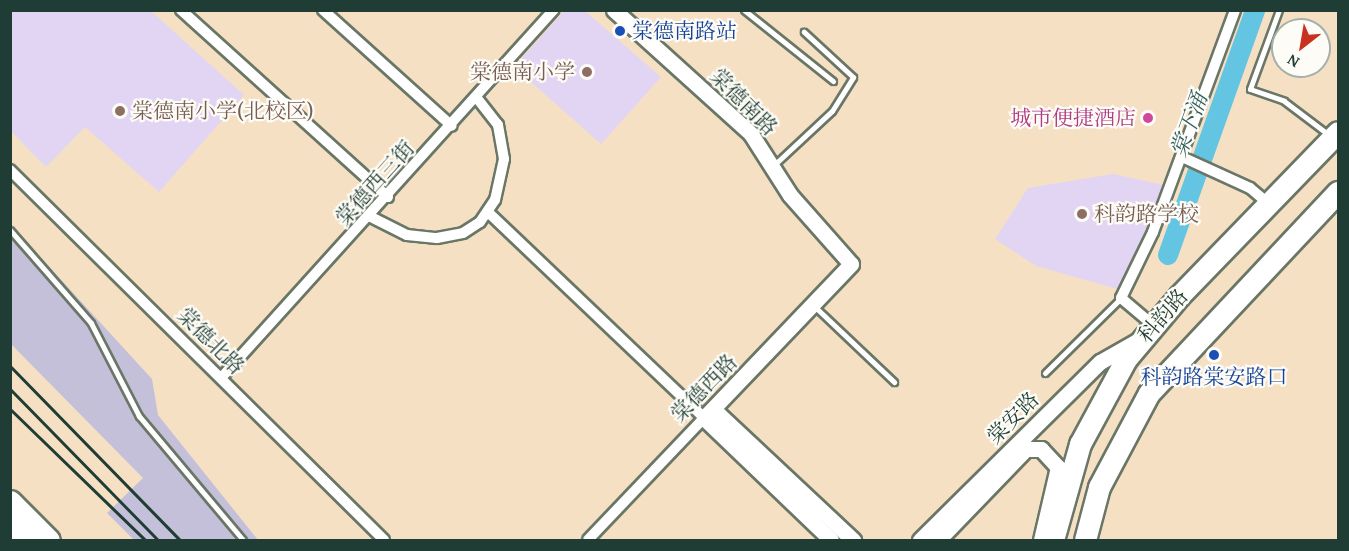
<!DOCTYPE html>
<meta charset="utf-8">
<style>
body{margin:0}
#map{position:relative;width:1349px;height:551px;overflow:hidden;background:#f5e0c4;font-family:"Gentium Book Plus","Noto Serif SC",serif}
div>[style]{position:absolute}
[style*='--x']{left:calc(var(--x)*1px);top:calc(var(--y)*1px);width:calc(var(--w)*1px);rotate:calc(var(--a)*1deg)}
.built>*{inset:0;background:#e2d4f3}
.industrial>*{inset:0;background:#c5c0da}
.river>*{height:20px;margin:-10px;padding:0 10px;transform-origin:10px;border-radius:10px;background:#64c5e2}
.roads{filter:drop-shadow(2px 0 #6a7666) drop-shadow(-2px 0 #6a7666) drop-shadow(0 2px #6a7666) drop-shadow(0 -2px #6a7666)}
.lane>*{height:5px;margin:-2.5px;padding:0 2.5px;transform-origin:2.5px;border-radius:2.5px;background:#fff}
.street>*{height:10px;margin:-5px;padding:0 5px;transform-origin:5px;border-radius:5px;background:#fff}
.secondary>*{height:15px;margin:-7.5px;padding:0 7.5px;transform-origin:7.5px;border-radius:7.5px;background:#fff}
.highway>*{height:21px;margin:-10.5px;padding:0 10.5px;transform-origin:10.5px;border-radius:10.5px;background:#fff}
.rail>*{height:3px;margin:-1.5px;padding:0 1.5px;transform-origin:1.5px;border-radius:1.5px;background:#1f3d34}
.dots>*{width:16px;height:16px;translate:-50% -50%;box-sizing:border-box;border:3px solid #fdfcf7;border-radius:50%}
span{translate:-50% -50%;white-space:nowrap;text-align:center;line-height:1.15;-webkit-text-stroke:4.5px #fdfcf7;paint-order:stroke}
.transit-label{font-size:21px;color:#164399}
.left{translate:0 -50%;text-align:left}
.education-label{font-size:21px;color:#785e54}
.right{translate:-100% -50%;text-align:right}
.street-label{font-size:21px;color:#1f3d34}
.hotel-label{font-size:21px;color:#b23c85}
.water-label{font-size:22px;color:#305f60;font-style:italic}
.frame{position:absolute;inset:0;border:12px solid #1f3d34;pointer-events:none}
.north{position:absolute;left:1271px;top:18px;width:60px;height:60px;box-sizing:border-box;background:#fdfcf7;border:2px solid #a4b0a9;border-radius:50%;rotate:211deg;font-size:16px;font-weight:700;line-height:24px;text-align:center;color:#1f3d34}
.north::after{content:'';display:block;margin:auto;width:21px;height:27px;background:#c8321e;clip-path:polygon(50% 0,100% 100%,50% 72%,0 100%)}
</style>
<div id="map">
<div class="built">
<div style="clip-path:polygon(10px 11px,151px 11px,244px 95px,159px 192px,85px 127px,46px 167px,11px 131px)"></div>
<div style="clip-path:polygon(564px 11px,585px 11px,661px 77px,601px 144px,514px 67px)"></div>
<div style="clip-path:polygon(1113px 174px,1164px 185px,1121px 290px,1036px 266px,995px 239px,1028px 188px)"></div>
</div>
<div class="industrial">
<div style="clip-path:polygon(10px 224px,152px 379px,158px 415px,258px 540px,134px 540px,107px 513px,143px 478px,11px 344px)"></div>
</div>
<div class="river">
<div style="--x:1168;--y:255;--w:260;--a:-70.4"></div>
</div>
<div class="roads">
<div class="lane">
<div style="--x:744;--y:10;--w:114;--a:38.6"></div>
<div style="--x:1279;--y:10;--w:84;--a:110.2"></div>
<div style="--x:1250;--y:89;--w:36;--a:19"></div>
<div style="--x:1284;--y:101;--w:56;--a:37.1"></div>
<div style="--x:774;--y:165;--w:79;--a:-43"></div>
<div style="--x:832;--y:111;--w:40;--a:-58"></div>
<div style="--x:853;--y:77;--w:67;--a:-137.4"></div>
<div style="--x:10;--y:230;--w:123;--a:48.9"></div>
<div style="--x:91;--y:323;--w:105;--a:62.7"></div>
<div style="--x:139;--y:416;--w:162;--a:50"></div>
<div style="--x:813;--y:305;--w:112;--a:43.5"></div>
<div style="--x:1045;--y:373;--w:107;--a:-44.6"></div>
</div>
<div class="street">
<div style="--x:181;--y:10;--w:279;--a:42.1"></div>
<div style="--x:323;--y:10;--w:173;--a:42"></div>
<div style="--x:1182;--y:157;--w:75;--a:24.5"></div>
<div style="--x:1250;--y:188;--w:25;--a:40"></div>
<div style="--x:10;--y:170;--w:526;--a:44.69"></div>
<div style="--x:488;--y:212;--w:298;--a:43.6"></div>
<div style="--x:704;--y:418;--w:168;--a:133.6"></div>
<div style="--x:371;--y:217;--w:40;--a:26.6"></div>
<div style="--x:407;--y:235;--w:30;--a:6"></div>
<div style="--x:437;--y:238;--w:26;--a:-11"></div>
<div style="--x:463;--y:233;--w:20;--a:-33"></div>
<div style="--x:480;--y:222;--w:27;--a:-56"></div>
<div style="--x:495;--y:200;--w:42;--a:-77.6"></div>
<div style="--x:504;--y:159;--w:35;--a:-100"></div>
<div style="--x:498;--y:125;--w:34;--a:-128"></div>
<div style="--x:1153;--y:325;--w:42;--a:-139.8"></div>
<div style="--x:1121;--y:298;--w:73;--a:-64.1"></div>
<div style="--x:1153;--y:232;--w:237;--a:-69.7"></div>
<div style="--x:221;--y:378;--w:496;--a:-47.9"></div>
</div>
<div class="secondary">
<div style="--x:614;--y:10;--w:185;--a:42.1"></div>
<div style="--x:751;--y:134;--w:72;--a:57.4"></div>
<div style="--x:790;--y:195;--w:92;--a:48.5"></div>
<div style="--x:851;--y:264;--w:213;--a:133.7"></div>
<div style="--x:704;--y:418;--w:176;--a:43.8"></div>
<div style="--x:713;--y:409;--w:192;--a:43.1"></div>
<div style="--x:920;--y:540;--w:253;--a:-44.7"></div>
<div style="--x:1100;--y:362;--w:43;--a:-29.6"></div>
<div style="--x:938;--y:540;--w:127;--a:-46"></div>
<div style="--x:1026;--y:449;--w:15;--a:0"></div>
<div style="--x:1041;--y:449;--w:25;--a:47"></div>
<div style="--x:1058;--y:467;--w:75;--a:103.1"></div>
</div>
<div class="highway">
<div style="--x:10;--y:501;--w:55;--a:45"></div>
<div style="--x:10;--y:523;--w:24;--a:45"></div>
<div style="--x:1053;--y:540;--w:100;--a:-74.3"></div>
<div style="--x:1080;--y:444;--w:97;--a:-61.6"></div>
<div style="--x:1126;--y:359;--w:82;--a:-49.9"></div>
<div style="--x:1179;--y:296;--w:228;--a:-45.9"></div>
<div style="--x:1085;--y:540;--w:55;--a:-75.2"></div>
<div style="--x:1099;--y:487;--w:106;--a:-62"></div>
<div style="--x:1149;--y:393;--w:276;--a:-46.8"></div>
</div>
</div>
<div class="rail">
<div style="--x:10;--y:366;--w:243;--a:45.7"></div>
<div style="--x:10;--y:389;--w:211;--a:45.6"></div>
<div style="--x:10;--y:409;--w:188;--a:44.1"></div>
</div>
<div class="dots">
<div style="left:620px;top:31px;background:#1a4fb4"></div>
<div style="left:587px;top:72px;background:#8d6e63"></div>
<div style="left:120px;top:111px;background:#8d6e63"></div>
<div style="left:1148px;top:118px;background:#d1479c"></div>
<div style="left:1082px;top:214px;background:#8d6e63"></div>
<div style="left:1214px;top:355px;background:#1a4fb4"></div>
</div>
<div class="transit-label">
<span class="left" style="left:632px;top:31px">棠德南路站</span>
<span style="left:1214px;top:377px">科韵路棠安路口</span>
</div>
<div class="education-label">
<span class="right" style="left:575px;top:72px">棠德南小学</span>
<span class="left" style="left:132px;top:111px">棠德南小学(北校区)</span>
<span class="left" style="left:1094px;top:214px">科韵路学校</span>
</div>
<div class="street-label">
<span style="left:744px;top:102px;rotate:45deg">棠德南路</span>
<span style="left:375px;top:183px;rotate:-48deg">棠德西三街</span>
<span style="left:1163px;top:316px;rotate:-49deg">科韵路</span>
<span style="left:211px;top:341px;rotate:45deg">棠德北路</span>
<span style="left:704px;top:388px;rotate:-46deg">棠德西路</span>
<span style="left:1013px;top:418px;rotate:-45deg">棠安路</span>
</div>
<div class="hotel-label">
<span class="right" style="left:1136px;top:118px">城市便捷酒店</span>
</div>
<div class="water-label">
<span style="left:1189px;top:125px;rotate:-70deg">棠下涌</span>
</div>
<div class="frame"></div>
<div class="north">N</div>
</div>
